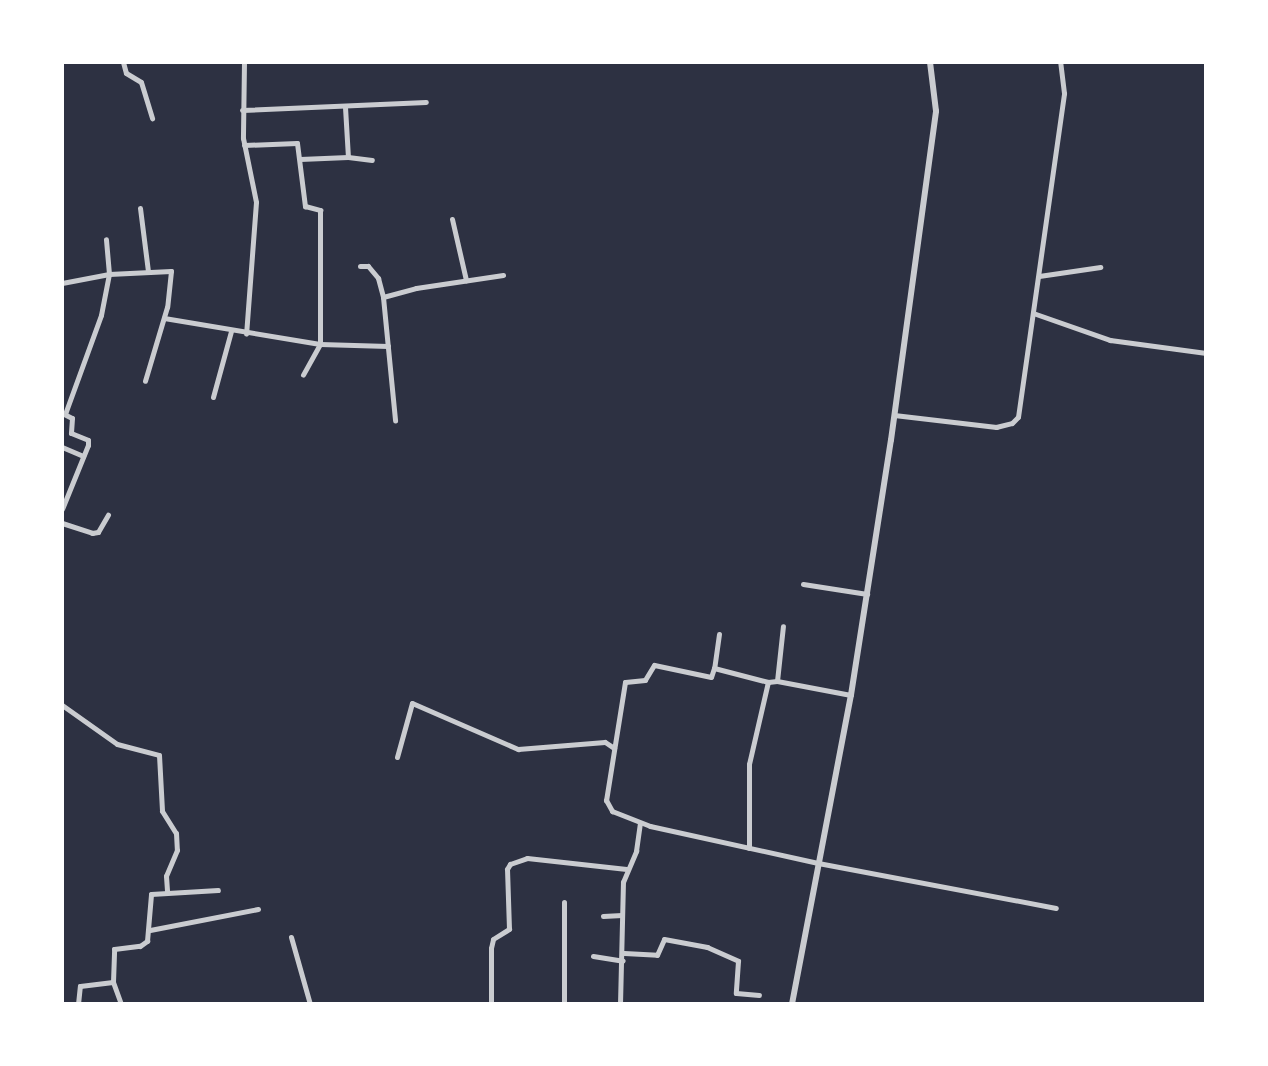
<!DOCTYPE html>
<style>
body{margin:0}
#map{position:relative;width:1268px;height:1066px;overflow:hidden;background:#2d3142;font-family:"Public Sans",sans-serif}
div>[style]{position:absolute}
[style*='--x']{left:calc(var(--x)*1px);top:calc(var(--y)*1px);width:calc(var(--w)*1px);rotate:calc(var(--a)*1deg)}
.minor>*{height:5px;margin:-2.5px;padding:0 2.5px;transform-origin:2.5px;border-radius:2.5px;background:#caccd0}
.tertiary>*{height:6px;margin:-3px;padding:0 3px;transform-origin:3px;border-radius:3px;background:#caccd0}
span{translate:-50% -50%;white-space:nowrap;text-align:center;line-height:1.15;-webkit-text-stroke:8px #fff;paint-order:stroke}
.frame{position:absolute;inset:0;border:64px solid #fff;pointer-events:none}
</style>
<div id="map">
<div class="minor">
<div style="--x:123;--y:62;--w:11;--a:75"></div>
<div style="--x:126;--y:73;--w:17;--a:31"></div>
<div style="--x:141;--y:82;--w:38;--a:73"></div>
<div style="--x:244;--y:62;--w:76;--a:90.8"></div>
<div style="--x:243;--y:138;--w:65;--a:78.5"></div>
<div style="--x:256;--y:202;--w:132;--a:94.3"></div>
<div style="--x:345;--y:107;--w:50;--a:86.6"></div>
<div style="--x:242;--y:110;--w:184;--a:-2.5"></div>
<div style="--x:244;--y:145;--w:53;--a:-2.2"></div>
<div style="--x:297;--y:143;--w:64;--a:82.8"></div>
<div style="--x:305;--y:206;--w:16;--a:15"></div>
<div style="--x:320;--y:210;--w:134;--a:90"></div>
<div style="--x:320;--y:344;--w:35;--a:119"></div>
<div style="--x:300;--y:159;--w:48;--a:-2.4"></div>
<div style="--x:348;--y:157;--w:24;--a:7"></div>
<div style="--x:140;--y:208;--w:64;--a:82.8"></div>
<div style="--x:452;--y:219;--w:63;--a:77.1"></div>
<div style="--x:360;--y:266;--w:8;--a:0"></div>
<div style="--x:368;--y:266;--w:16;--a:50"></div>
<div style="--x:378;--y:278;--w:20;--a:75"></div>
<div style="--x:383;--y:297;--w:124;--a:84.4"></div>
<div style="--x:1039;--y:276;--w:62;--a:-8.4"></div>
<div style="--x:62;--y:283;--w:48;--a:-10.8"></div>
<div style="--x:109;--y:274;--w:62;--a:-2.8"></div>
<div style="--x:171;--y:271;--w:36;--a:96"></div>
<div style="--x:167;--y:307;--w:77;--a:106.6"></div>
<div style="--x:383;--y:297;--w:34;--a:-15"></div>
<div style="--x:416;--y:288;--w:88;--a:-8.5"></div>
<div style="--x:1033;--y:313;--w:82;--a:19.3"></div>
<div style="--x:1110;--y:340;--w:97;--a:7.7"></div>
<div style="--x:164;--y:318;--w:158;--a:9.5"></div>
<div style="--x:320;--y:344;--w:68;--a:1.7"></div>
<div style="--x:213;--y:397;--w:68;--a:-74.7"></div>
<div style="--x:62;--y:413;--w:11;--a:27"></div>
<div style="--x:72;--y:418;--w:15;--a:94"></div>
<div style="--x:71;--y:433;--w:18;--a:22"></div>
<div style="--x:88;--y:440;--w:5;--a:90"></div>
<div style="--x:88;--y:445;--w:69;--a:112.1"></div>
<div style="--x:65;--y:414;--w:105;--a:-70"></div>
<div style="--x:101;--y:315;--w:42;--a:-79"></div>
<div style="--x:109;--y:274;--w:35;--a:-95"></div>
<div style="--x:894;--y:415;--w:103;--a:6.7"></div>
<div style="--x:996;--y:427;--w:16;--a:-14"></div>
<div style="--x:1012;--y:423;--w:8;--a:-45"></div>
<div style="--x:1018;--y:417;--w:327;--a:-81.9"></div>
<div style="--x:1064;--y:93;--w:31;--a:-97"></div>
<div style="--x:62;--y:447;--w:23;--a:23"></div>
<div style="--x:62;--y:523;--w:32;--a:18"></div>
<div style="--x:92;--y:533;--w:6;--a:-9"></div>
<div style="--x:98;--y:532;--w:20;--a:-60"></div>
<div style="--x:803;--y:584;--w:65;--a:8.9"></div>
<div style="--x:719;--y:634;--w:34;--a:98"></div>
<div style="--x:714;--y:668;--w:56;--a:14.5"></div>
<div style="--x:714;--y:668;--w:9;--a:108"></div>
<div style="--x:711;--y:677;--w:58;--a:-168.1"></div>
<div style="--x:654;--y:665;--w:17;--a:121"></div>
<div style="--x:645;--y:680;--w:20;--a:174"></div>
<div style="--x:625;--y:682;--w:120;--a:99.1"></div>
<div style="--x:606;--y:800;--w:13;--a:61"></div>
<div style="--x:612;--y:811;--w:41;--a:21.5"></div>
<div style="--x:650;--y:826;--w:172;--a:12.4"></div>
<div style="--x:818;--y:863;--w:242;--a:10.7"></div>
<div style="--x:777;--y:681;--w:55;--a:-83.8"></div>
<div style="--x:62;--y:705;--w:67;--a:35.3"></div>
<div style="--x:117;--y:744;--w:43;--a:14.7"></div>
<div style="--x:159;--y:755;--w:56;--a:86.9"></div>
<div style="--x:162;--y:811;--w:26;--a:58"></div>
<div style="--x:176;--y:833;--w:17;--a:87"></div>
<div style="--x:177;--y:850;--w:28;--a:113"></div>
<div style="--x:166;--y:876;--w:16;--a:86"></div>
<div style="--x:397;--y:757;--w:56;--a:-74.5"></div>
<div style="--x:412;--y:703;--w:116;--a:23.5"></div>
<div style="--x:518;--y:749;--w:87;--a:-4.6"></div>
<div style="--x:605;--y:742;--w:11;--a:34"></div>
<div style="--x:749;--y:848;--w:84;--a:-90"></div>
<div style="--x:749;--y:764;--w:84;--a:-77"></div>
<div style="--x:768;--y:682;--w:9;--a:-6"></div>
<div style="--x:777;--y:681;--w:75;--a:10.7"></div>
<div style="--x:603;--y:916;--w:19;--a:-3"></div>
<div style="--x:150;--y:930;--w:110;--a:-11"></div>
<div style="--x:291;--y:937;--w:70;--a:74.2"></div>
<div style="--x:624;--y:953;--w:33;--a:3"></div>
<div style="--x:657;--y:955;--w:17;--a:-66"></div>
<div style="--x:664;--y:939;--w:44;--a:10.5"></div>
<div style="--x:707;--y:947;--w:34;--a:24"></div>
<div style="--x:738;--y:961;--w:32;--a:94"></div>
<div style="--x:736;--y:993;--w:23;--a:5"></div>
<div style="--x:593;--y:956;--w:30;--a:9"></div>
<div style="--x:78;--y:1004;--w:18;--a:-84"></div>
<div style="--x:80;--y:986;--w:33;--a:-7"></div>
<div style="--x:121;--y:1004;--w:23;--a:-110"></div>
<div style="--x:113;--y:982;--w:33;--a:-88"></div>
<div style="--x:114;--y:949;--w:26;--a:-7"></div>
<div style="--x:140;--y:946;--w:9;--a:-36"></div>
<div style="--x:147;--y:941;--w:47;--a:-85.1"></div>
<div style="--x:151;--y:894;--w:67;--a:-3.4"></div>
<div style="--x:491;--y:1004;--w:56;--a:-90"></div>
<div style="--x:491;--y:948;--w:9;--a:-77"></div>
<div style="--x:493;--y:939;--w:19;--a:-32"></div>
<div style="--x:509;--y:929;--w:60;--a:-91.9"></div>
<div style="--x:507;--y:869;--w:6;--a:-59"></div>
<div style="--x:510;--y:864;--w:18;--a:-19"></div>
<div style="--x:527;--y:858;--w:100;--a:6.3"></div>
<div style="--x:564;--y:1004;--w:102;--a:-90"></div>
<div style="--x:620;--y:1004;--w:122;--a:-88.6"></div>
<div style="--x:623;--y:882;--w:34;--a:-67"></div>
<div style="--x:636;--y:851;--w:28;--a:-82"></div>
</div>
<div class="tertiary">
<div style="--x:792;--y:1004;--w:315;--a:-79.2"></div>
<div style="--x:851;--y:695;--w:258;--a:-81.1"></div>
<div style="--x:891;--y:440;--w:332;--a:-82.2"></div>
<div style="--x:936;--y:111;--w:49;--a:-97"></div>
</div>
<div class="frame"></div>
</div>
